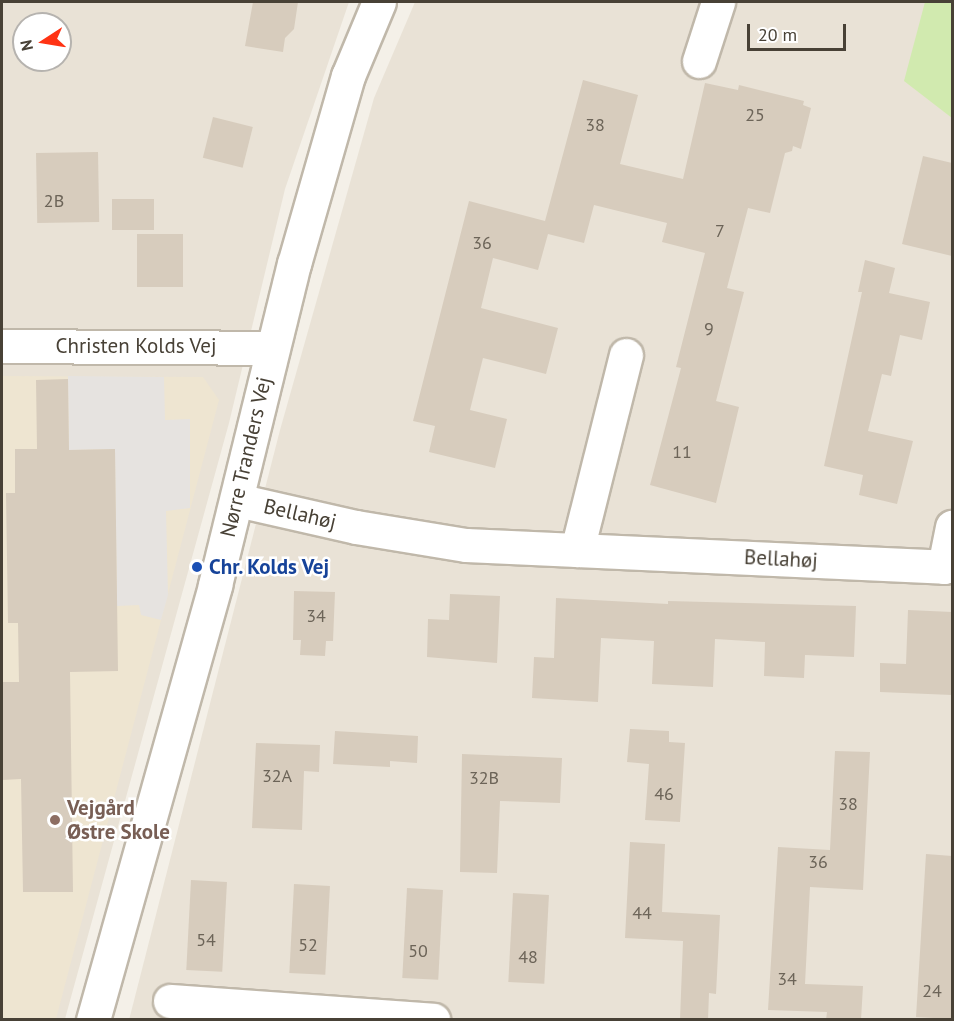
<!DOCTYPE html>
<meta charset="utf-8">
<style>
body{margin:0}
#map{position:relative;width:954px;height:1021px;overflow:hidden;background:#f4f0e8;font-family:"PT Sans",sans-serif}
div>[style]{position:absolute}
[style*='--x']{left:calc(var(--x)*1px);top:calc(var(--y)*1px);width:calc(var(--w)*1px);rotate:calc(var(--a)*1deg)}
.residential>*{inset:0;background:#e9e2d6}
.education>*{inset:0;background:#eee5d1}
.green>*{inset:0;background:#d1eaaf}
.parking>*{inset:0;background:#e6e3e0}
.building>*{inset:0;background:#d7ccbd;transform-origin:0 0}
.roads{filter:drop-shadow(2px 0 #c0b8aa) drop-shadow(-2px 0 #c0b8aa) drop-shadow(0 2px #c0b8aa) drop-shadow(0 -2px #c0b8aa)}
.minor>*{height:33px;margin:-16.5px;padding:0 16.5px;transform-origin:16.5px;border-radius:16.5px;background:#fff}
.tertiary>*{height:33px;margin:-16.5px;padding:0 16.5px;transform-origin:16.5px;border-radius:16.5px;background:#fff}
.dots>*{width:16px;height:16px;translate:-50% -50%;box-sizing:border-box;border:3px solid #fff;border-radius:50%}
span{translate:-50% -50%;white-space:nowrap;text-align:center;line-height:1.15;-webkit-text-stroke:5px #fff;paint-order:stroke}
.number-label{font-size:18px;color:#6c6458}
.number-label span{-webkit-text-stroke-width:0}
.street-label{font-size:21px;color:#484136}
.transit-label{font-size:21px;color:#164399;font-weight:700}
.left{translate:0 -50%;text-align:left}
.education-label{font-size:21px;color:#785e54;font-weight:700}
.frame{position:absolute;inset:0;border:3px solid #484136;pointer-events:none}
.north{position:absolute;left:12px;top:12px;width:60px;height:60px;box-sizing:border-box;background:#fff;border:2px solid #b6b3af;border-radius:50%;rotate:258deg;font-size:16px;font-weight:700;line-height:24px;text-align:center;color:#484136}
.north::after{content:'';display:block;margin:auto;width:21px;height:27px;background:#ff3314;clip-path:polygon(50% 0,100% 100%,50% 72%,0 100%)}
.scale{position:absolute;left:747px;top:24px;width:99px;height:27px;box-sizing:border-box;border:3px solid #484136;border-top:0;padding-left:8px;font-size:18px;line-height:21px;white-space:nowrap;color:#484136;-webkit-text-stroke:4px #fff;paint-order:stroke}
</style>
<div id="map">
<div class="residential">
<div style="clip-path:polygon(evenodd,2px 2px,349px 2px,285px 189px,229px 423px,65px 1019px,2px 1020px,2px 2px,24px 24px,60px 24px,60px 60px,24px 60px,24px 24px)"></div>
<div style="clip-path:polygon(415px 2px,952px 2px,952px 1019px,129px 1020px,280px 430px,374px 98px)"></div>
</div>
<div class="education">
<div style="clip-path:polygon(2px 376px,203px 377px,219px 400px,56px 1019px,2px 1020px)"></div>
</div>
<div class="green">
<div style="clip-path:polygon(925px 2px,952px 2px,952px 118px,904px 81px)"></div>
</div>
<div class="parking">
<div style="clip-path:polygon(68px 376px,164px 377px,165px 420px,190px 419px,190px 508px,166px 511px,168px 595px,161px 620px,141px 615px,139px 605px,117px 606px,115px 449px,69px 450px)"></div>
</div>
<div class="building">
<div style="clip-path:polygon(253px 2px,298px 2px,294px 29px,285px 38px,283px 52px,245px 46px)"></div>
<div style="clip-path:polygon(583px 80px,638px 95px,620px 164px,683px 179px,705px 83px,738px 90px,739px 85px,804px 101px,803px 105px,811px 108px,801px 149px,793px 146px,792px 151px,785px 153px,770px 213px,748px 208px,727px 288px,744px 292px,716px 401px,739px 407px,716px 503px,650px 485px,681px 368px,676px 367px,705px 253px,662px 242px,667px 223px,594px 205px,584px 243px,548px 234px,538px 270px,493px 258px,481px 308px,558px 328px,546px 374px,483px 358px,470px 410px,507px 419px,495px 468px,429px 452px,435px 426px,413px 421px,469px 201px,545px 221px)"></div>
<div style="left:213px;top:117px;width:41px;height:42px;rotate:14deg"></div>
<div style="left:98px;top:152px;width:70px;height:62px;rotate:89deg"></div>
<div style="clip-path:polygon(923px 156px,952px 163px,952px 256px,902px 244px)"></div>
<div style="left:154px;top:199px;width:31px;height:42px;rotate:90deg"></div>
<div style="left:137px;top:234px;width:46px;height:53px"></div>
<div style="clip-path:polygon(865px 260px,895px 268px,889px 293px,930px 302px,922px 340px,900px 335px,891px 376px,882px 374px,868px 431px,913px 441px,897px 504px,859px 495px,863px 475px,824px 466px,862px 292px,858px 292px)"></div>
<div style="clip-path:polygon(68px 379px,69px 450px,115px 449px,118px 671px,70px 672px,73px 892px,23px 892px,21px 779px,2px 780px,2px 682px,19px 682px,18px 623px,8px 623px,6px 493px,15px 493px,15px 449px,37px 449px,36px 380px)"></div>
<div style="clip-path:polygon(294px 591px,335px 592px,333px 641px,326px 641px,325px 656px,300px 655px,301px 640px,293px 640px)"></div>
<div style="clip-path:polygon(450px 594px,500px 596px,497px 663px,427px 657px,428px 619px,449px 620px)"></div>
<div style="clip-path:polygon(556px 598px,668px 604px,668px 601px,856px 606px,854px 657px,805px 655px,804px 678px,764px 676px,765px 642px,715px 639px,713px 687px,652px 684px,654px 641px,601px 638px,598px 702px,532px 698px,534px 657px,554px 658px)"></div>
<div style="clip-path:polygon(908px 610px,952px 612px,952px 695px,880px 692px,880px 663px,906px 664px)"></div>
<div style="clip-path:polygon(630px 729px,669px 731px,669px 742px,685px 743px,680px 822px,645px 820px,649px 764px,627px 762px)"></div>
<div style="clip-path:polygon(335px 731px,418px 736px,417px 763px,390px 761px,390px 767px,333px 764px)"></div>
<div style="clip-path:polygon(256px 743px,320px 745px,319px 772px,304px 771px,302px 830px,252px 828px)"></div>
<div style="clip-path:polygon(835px 751px,870px 752px,863px 890px,810px 887px,805px 984px,863px 986px,861px 1020px,826px 1020px,827px 1012px,768px 1010px,778px 847px,830px 850px)"></div>
<div style="clip-path:polygon(462px 754px,562px 758px,560px 803px,500px 801px,497px 873px,460px 872px)"></div>
<div style="clip-path:polygon(630px 842px,665px 844px,662px 912px,720px 915px,716px 994px,709px 993px,708px 1020px,680px 1020px,683px 941px,625px 938px)"></div>
<div style="clip-path:polygon(926px 854px,952px 856px,951px 1019px,916px 1017px)"></div>
<div style="left:191px;top:880px;width:36px;height:90px;rotate:3deg"></div>
<div style="left:294px;top:884px;width:36px;height:89px;rotate:3deg"></div>
<div style="left:407px;top:888px;width:36px;height:90px;rotate:3deg"></div>
<div style="left:513px;top:893px;width:36px;height:89px;rotate:3deg"></div>
</div>
<div class="roads">
<div class="minor">
<div style="--x:699;--y:61;--w:62;--a:-72.1"></div>
<div style="--x:2;--y:346;--w:269;--a:0.4"></div>
<div style="--x:237;--y:500;--w:122;--a:12.8"></div>
<div style="--x:356;--y:527;--w:111;--a:9.3"></div>
<div style="--x:466;--y:545;--w:479;--a:2.6"></div>
<div style="--x:944;--y:567;--w:41;--a:-78.7"></div>
<div style="--x:577;--y:550;--w:201;--a:-75.9"></div>
<div style="--x:170;--y:1001;--w:264;--a:4.1"></div>
</div>
<div class="tertiary">
<div style="--x:93;--y:1020;--w:452;--a:-74.3"></div>
<div style="--x:215;--y:585;--w:331;--a:-76.2"></div>
<div style="--x:294;--y:264;--w:196;--a:-74"></div>
<div style="--x:348;--y:76;--w:80;--a:-67.3"></div>
</div>
</div>
<div class="dots">
<div style="left:197px;top:567px;background:#1a4fb4"></div>
<div style="left:55px;top:820px;background:#8d6e63"></div>
</div>
<div class="number-label">
<span style="left:755px;top:115px">25</span>
<span style="left:595px;top:125px">38</span>
<span style="left:54px;top:201px">2B</span>
<span style="left:720px;top:231px">7</span>
<span style="left:482px;top:243px">36</span>
<span style="left:709px;top:329px">9</span>
<span style="left:682px;top:452px">11</span>
<span style="left:316px;top:616px">34</span>
<span style="left:277px;top:776px">32A</span>
<span style="left:484px;top:778px">32B</span>
<span style="left:664px;top:794px">46</span>
<span style="left:848px;top:804px">38</span>
<span style="left:818px;top:862px">36</span>
<span style="left:642px;top:913px">44</span>
<span style="left:206px;top:940px">54</span>
<span style="left:308px;top:945px">52</span>
<span style="left:418px;top:951px">50</span>
<span style="left:528px;top:957px">48</span>
<span style="left:787px;top:979px">34</span>
<span style="left:932px;top:991px">24</span>
</div>
<div class="street-label">
<span style="left:136px;top:346px">Christen Kolds Vej</span>
<span style="left:246px;top:457px;rotate:-77deg">Nørre Tranders Vej</span>
<span style="left:300px;top:514px;rotate:13deg">Bellahøj</span>
<span style="left:781px;top:559px;rotate:3deg">Bellahøj</span>
</div>
<div class="transit-label">
<span class="left" style="left:209px;top:567px">Chr. Kolds Vej</span>
</div>
<div class="education-label">
<span class="left" style="left:67px;top:820px">Vejgård<br>Østre Skole</span>
</div>
<div class="frame"></div>
<div class="north">N</div>
<div class="scale">20 m</div>
</div>
